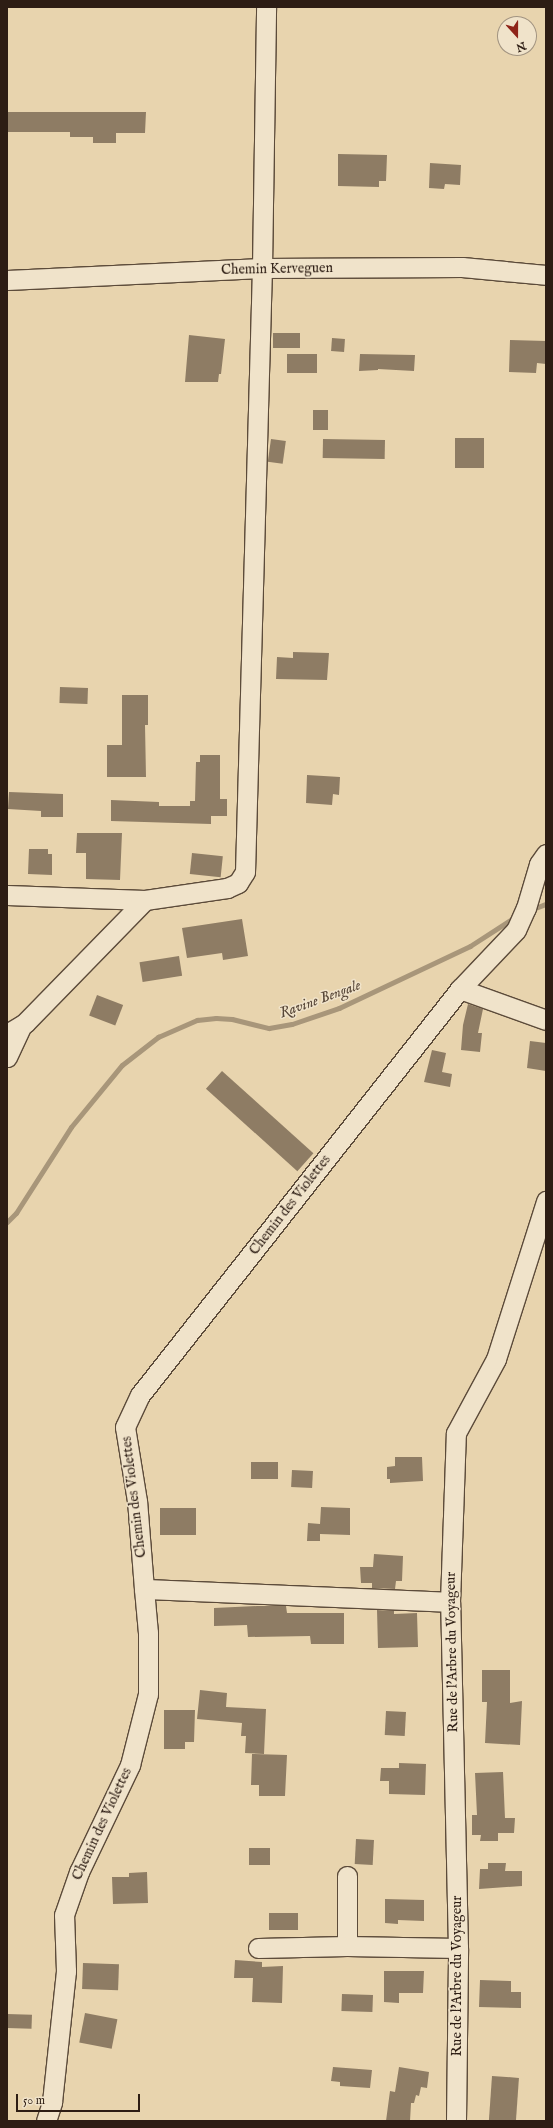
<!DOCTYPE html>
<style>
body{margin:0}
#map{position:relative;width:553px;height:2128px;overflow:hidden;background:#e8d4ae;font-family:"IM FELL English",serif}
div>[style]{position:absolute}
[style*='--x']{left:calc(var(--x)*1px);top:calc(var(--y)*1px);width:calc(var(--w)*1px);rotate:calc(var(--a)*1deg)}
.stream>*{height:5px;margin:-2.5px;padding:0 2.5px;transform-origin:2.5px;border-radius:2.5px;background:#a8967a}
.building>*{inset:0;background:#8e7c64;transform-origin:0 0}
.roads{filter:drop-shadow(1px 0 #5c4b3a) drop-shadow(-1px 0 #5c4b3a) drop-shadow(0 1px #5c4b3a) drop-shadow(0 -1px #5c4b3a)}
.minor>*{height:19px;margin:-9.5px;padding:0 9.5px;transform-origin:9.5px;border-radius:9.5px;background:#f0e3ca}
span{translate:-50% -50%;white-space:nowrap;text-align:center;line-height:1.15;-webkit-text-stroke:3px #f0e3ca;paint-order:stroke}
.street-label{font-size:14px;color:#2d1d14}
.water-label{font-size:15px;color:#584738;font-style:italic}
.frame{position:absolute;inset:0;border:8px solid #2d1d14;pointer-events:none}
.north{position:absolute;left:497px;top:16px;width:40px;height:40px;box-sizing:border-box;background:#f0e3ca;border:1px solid #a29481;border-radius:50%;rotate:159deg;font-size:11px;font-weight:700;line-height:16px;text-align:center;color:#2d1d14}
.north::after{content:'';display:block;margin:auto;width:14px;height:18px;background:#8f2418;clip-path:polygon(50% 0,100% 100%,50% 72%,0 100%)}
.scale{position:absolute;left:16px;top:2094px;width:124px;height:18px;box-sizing:border-box;border:2px solid #2d1d14;border-top:0;padding-left:5px;font-size:12px;line-height:14px;white-space:nowrap;color:#2d1d14;-webkit-text-stroke:3px #f0e3ca;paint-order:stroke}
</style>
<div id="map">
<div class="stream">
<div style="--x:530;--y:910;--w:17;--a:-21"></div>
<div style="--x:7;--y:1222;--w:13;--a:-45"></div>
<div style="--x:16;--y:1213;--w:102;--a:-57.4"></div>
<div style="--x:71;--y:1127;--w:80;--a:-50.6"></div>
<div style="--x:122;--y:1065;--w:46;--a:-37.9"></div>
<div style="--x:158;--y:1037;--w:43;--a:-23.6"></div>
<div style="--x:197;--y:1020;--w:19;--a:-6"></div>
<div style="--x:216;--y:1018;--w:16;--a:4"></div>
<div style="--x:232;--y:1019;--w:38;--a:14"></div>
<div style="--x:269;--y:1028;--w:23;--a:-10"></div>
<div style="--x:292;--y:1024;--w:50;--a:-18.8"></div>
<div style="--x:339;--y:1008;--w:145;--a:-25.3"></div>
<div style="--x:470;--y:946;--w:54;--a:-32.8"></div>
</div>
<div class="building">
<div style="clip-path:polygon(7px 112px,146px 112px,145px 133px,116px 133px,116px 143px,93px 143px,93px 137px,70px 137px,70px 132px,7px 132px)"></div>
<div style="clip-path:polygon(338px 154px,387px 155px,386px 181px,379px 181px,379px 187px,338px 186px)"></div>
<div style="clip-path:polygon(430px 163px,461px 165px,460px 185px,445px 184px,444px 189px,429px 188px)"></div>
<div style="left:273px;top:333px;width:27px;height:15px"></div>
<div style="clip-path:polygon(189px 335px,225px 339px,221px 374px,219px 374px,218px 382px,185px 382px)"></div>
<div style="left:332px;top:338px;width:13px;height:13px;rotate:4deg"></div>
<div style="clip-path:polygon(510px 340px,546px 341px,546px 364px,537px 363px,536px 373px,509px 372px)"></div>
<div style="left:287px;top:354px;width:30px;height:19px"></div>
<div style="clip-path:polygon(360px 354px,415px 355px,414px 371px,378px 369px,378px 370px,359px 371px)"></div>
<div style="left:313px;top:410px;width:15px;height:20px"></div>
<div style="left:455px;top:438px;width:29px;height:30px"></div>
<div style="left:271px;top:439px;width:15px;height:23px;rotate:8deg"></div>
<div style="left:323px;top:439px;width:62px;height:19px;rotate:1deg"></div>
<div style="clip-path:polygon(293px 652px,329px 653px,327px 680px,276px 679px,277px 657px,293px 658px)"></div>
<div style="left:60px;top:687px;width:28px;height:16px;rotate:2deg"></div>
<div style="clip-path:polygon(122px 695px,148px 695px,148px 725px,145px 725px,146px 777px,107px 777px,107px 745px,122px 745px)"></div>
<div style="clip-path:polygon(200px 755px,220px 755px,220px 799px,227px 799px,227px 816px,211px 816px,211px 824px,111px 821px,111px 800px,159px 802px,159px 806px,190px 806px,190px 801px,195px 801px,196px 762px,200px 762px)"></div>
<div style="clip-path:polygon(307px 775px,340px 777px,339px 795px,333px 794px,332px 805px,306px 803px)"></div>
<div style="clip-path:polygon(9px 792px,63px 794px,63px 817px,41px 817px,41px 811px,8px 809px)"></div>
<div style="clip-path:polygon(77px 833px,122px 833px,120px 880px,86px 879px,86px 853px,76px 853px)"></div>
<div style="clip-path:polygon(29px 849px,48px 849px,48px 854px,52px 854px,52px 875px,28px 874px)"></div>
<div style="left:192px;top:853px;width:31px;height:21px;rotate:6deg"></div>
<div style="clip-path:polygon(242px 919px,248px 956px,223px 960px,222px 953px,187px 958px,182px 928px)"></div>
<div style="left:179px;top:956px;width:20px;height:40px;rotate:81deg"></div>
<div style="left:97px;top:995px;width:28px;height:22px;rotate:21deg"></div>
<div style="clip-path:polygon(468px 1004px,483px 1009px,478px 1033px,482px 1033px,480px 1052px,461px 1050px,463px 1025px)"></div>
<div style="clip-path:polygon(530px 1041px,546px 1043px,546px 1071px,527px 1068px)"></div>
<div style="clip-path:polygon(432px 1050px,446px 1053px,442px 1072px,452px 1074px,450px 1087px,424px 1082px)"></div>
<div style="left:222px;top:1071px;width:123px;height:24px;rotate:42deg"></div>
<div style="clip-path:polygon(395px 1457px,422px 1457px,423px 1481px,390px 1483px,390px 1479px,387px 1479px,387px 1467px,395px 1466px)"></div>
<div style="left:251px;top:1462px;width:27px;height:17px"></div>
<div style="left:292px;top:1470px;width:21px;height:17px;rotate:3deg"></div>
<div style="clip-path:polygon(321px 1507px,350px 1508px,350px 1535px,320px 1534px,320px 1541px,307px 1541px,308px 1523px,320px 1524px)"></div>
<div style="left:160px;top:1508px;width:36px;height:27px"></div>
<div style="clip-path:polygon(374px 1554px,403px 1556px,402px 1581px,396px 1581px,395px 1589px,372px 1588px,372px 1583px,361px 1583px,360px 1567px,373px 1567px)"></div>
<div style="clip-path:polygon(257px 1606px,286px 1606px,287px 1613px,344px 1613px,344px 1644px,311px 1644px,310px 1636px,248px 1637px,247px 1625px,214px 1626px,214px 1608px)"></div>
<div style="clip-path:polygon(377px 1610px,394px 1611px,394px 1614px,417px 1613px,418px 1647px,378px 1648px)"></div>
<div style="clip-path:polygon(482px 1670px,510px 1670px,510px 1703px,522px 1701px,520px 1745px,485px 1743px,487px 1702px,482px 1702px)"></div>
<div style="clip-path:polygon(200px 1690px,227px 1693px,226px 1707px,266px 1709px,264px 1754px,245px 1753px,246px 1736px,241px 1736px,242px 1723px,197px 1719px)"></div>
<div style="clip-path:polygon(164px 1710px,195px 1710px,194px 1742px,185px 1742px,185px 1749px,164px 1749px)"></div>
<div style="left:386px;top:1711px;width:20px;height:24px;rotate:3deg"></div>
<div style="clip-path:polygon(252px 1754px,287px 1755px,285px 1796px,259px 1796px,259px 1785px,251px 1785px)"></div>
<div style="clip-path:polygon(399px 1763px,426px 1764px,425px 1795px,389px 1794px,389px 1781px,380px 1781px,381px 1768px,399px 1768px)"></div>
<div style="clip-path:polygon(503px 1772px,505px 1818px,515px 1818px,514px 1833px,498px 1833px,498px 1841px,480px 1841px,481px 1835px,472px 1835px,472px 1815px,477px 1815px,475px 1773px)"></div>
<div style="left:356px;top:1839px;width:18px;height:25px;rotate:3deg"></div>
<div style="left:249px;top:1848px;width:21px;height:17px"></div>
<div style="clip-path:polygon(488px 1863px,506px 1863px,505px 1871px,522px 1871px,522px 1886px,479px 1889px,480px 1869px,488px 1869px)"></div>
<div style="clip-path:polygon(147px 1872px,148px 1903px,113px 1904px,112px 1877px,129px 1877px,129px 1873px)"></div>
<div style="clip-path:polygon(385px 1899px,424px 1900px,424px 1921px,398px 1920px,398px 1924px,385px 1923px)"></div>
<div style="left:269px;top:1913px;width:29px;height:17px"></div>
<div style="clip-path:polygon(235px 1960px,262px 1962px,262px 1967px,283px 1966px,282px 2003px,252px 2002px,253px 1978px,234px 1978px)"></div>
<div style="left:83px;top:1963px;width:36px;height:26px;rotate:2deg"></div>
<div style="clip-path:polygon(384px 1971px,424px 1971px,423px 1993px,399px 1993px,399px 2003px,384px 2002px)"></div>
<div style="clip-path:polygon(480px 1980px,511px 1981px,511px 1992px,521px 1992px,521px 2008px,479px 2007px)"></div>
<div style="left:342px;top:1994px;width:31px;height:17px;rotate:2deg"></div>
<div style="left:85px;top:2013px;width:33px;height:30px;rotate:11deg"></div>
<div style="left:7px;top:2014px;width:25px;height:14px;rotate:2deg"></div>
<div style="clip-path:polygon(333px 2067px,372px 2070px,370px 2088px,340px 2086px,340px 2082px,331px 2081px)"></div>
<div style="clip-path:polygon(399px 2067px,429px 2072px,427px 2088px,421px 2087px,419px 2096px,416px 2095px,414px 2103px,411px 2103px,410px 2121px,386px 2121px,390px 2091px,395px 2092px)"></div>
<div style="left:492px;top:2076px;width:27px;height:45px;rotate:4deg"></div>
</div>
<div class="roads">
<div class="minor">
<div style="--x:7;--y:280;--w:255;--a:-2.7"></div>
<div style="--x:262;--y:268;--w:200;--a:-0.3"></div>
<div style="--x:462;--y:267;--w:84;--a:5.4"></div>
<div style="--x:7;--y:895;--w:138;--a:2.1"></div>
<div style="--x:145;--y:900;--w:83;--a:-8.3"></div>
<div style="--x:227;--y:888;--w:12;--a:-24"></div>
<div style="--x:238;--y:883;--w:13;--a:-58"></div>
<div style="--x:245;--y:872;--w:604;--a:-88.39"></div>
<div style="--x:262;--y:268;--w:261;--a:-89.1"></div>
<div style="--x:460;--y:989;--w:91;--a:19.8"></div>
<div style="--x:7;--y:1034;--w:21;--a:-31"></div>
<div style="--x:25;--y:1023;--w:172;--a:-45.7"></div>
<div style="--x:7;--y:1057;--w:35;--a:-65"></div>
<div style="--x:144;--y:1589;--w:306;--a:2.4"></div>
<div style="--x:347;--y:1946;--w:70;--a:-90"></div>
<div style="--x:258;--y:1948;--w:89;--a:-1.3"></div>
<div style="--x:347;--y:1946;--w:111;--a:1"></div>
<div style="--x:46;--y:2121;--w:20;--a:-72"></div>
<div style="--x:52;--y:2102;--w:132;--a:-83.9"></div>
<div style="--x:66;--y:1971;--w:56;--a:-92"></div>
<div style="--x:64;--y:1915;--w:46;--a:-70.8"></div>
<div style="--x:79;--y:1872;--w:119;--a:-64.5"></div>
<div style="--x:130;--y:1765;--w:73;--a:-75.8"></div>
<div style="--x:148;--y:1694;--w:61;--a:-90"></div>
<div style="--x:148;--y:1633;--w:44;--a:-95.2"></div>
<div style="--x:144;--y:1589;--w:88;--a:-94.5"></div>
<div style="--x:137;--y:1501;--w:75;--a:-99.2"></div>
<div style="--x:125;--y:1427;--w:35;--a:-65"></div>
<div style="--x:140;--y:1395;--w:517;--a:-51.76"></div>
<div style="--x:460;--y:989;--w:81;--a:-46.5"></div>
<div style="--x:516;--y:930;--w:24;--a:-66"></div>
<div style="--x:526;--y:908;--w:46;--a:-73.5"></div>
<div style="--x:539;--y:864;--w:12;--a:-55"></div>
<div style="--x:456;--y:2121;--w:173;--a:-89.3"></div>
<div style="--x:458;--y:1948;--w:346;--a:-91.3"></div>
<div style="--x:450;--y:1602;--w:169;--a:-88"></div>
<div style="--x:456;--y:1433;--w:84;--a:-61.6"></div>
<div style="--x:496;--y:1359;--w:166;--a:-72.4"></div>
</div>
</div>
<div class="street-label">
<span style="left:277px;top:269px;rotate:-1deg">Chemin Kerveguen</span>
<span style="left:290px;top:1205px;rotate:-52deg">Chemin des Violettes</span>
<span style="left:134px;top:1497px;rotate:-97deg">Chemin des Violettes</span>
<span style="left:452px;top:1652px;rotate:-91deg">Rue de l'Arbre du Voyageur</span>
<span style="left:102px;top:1824px;rotate:-65deg">Chemin des Violettes</span>
<span style="left:457px;top:1976px;rotate:-90deg">Rue de l'Arbre du Voyageur</span>
</div>
<div class="water-label">
<span style="left:320px;top:999px;rotate:-20deg">Ravine Bengale</span>
</div>
<div class="frame"></div>
<div class="north">N</div>
<div class="scale">50 m</div>
</div>
